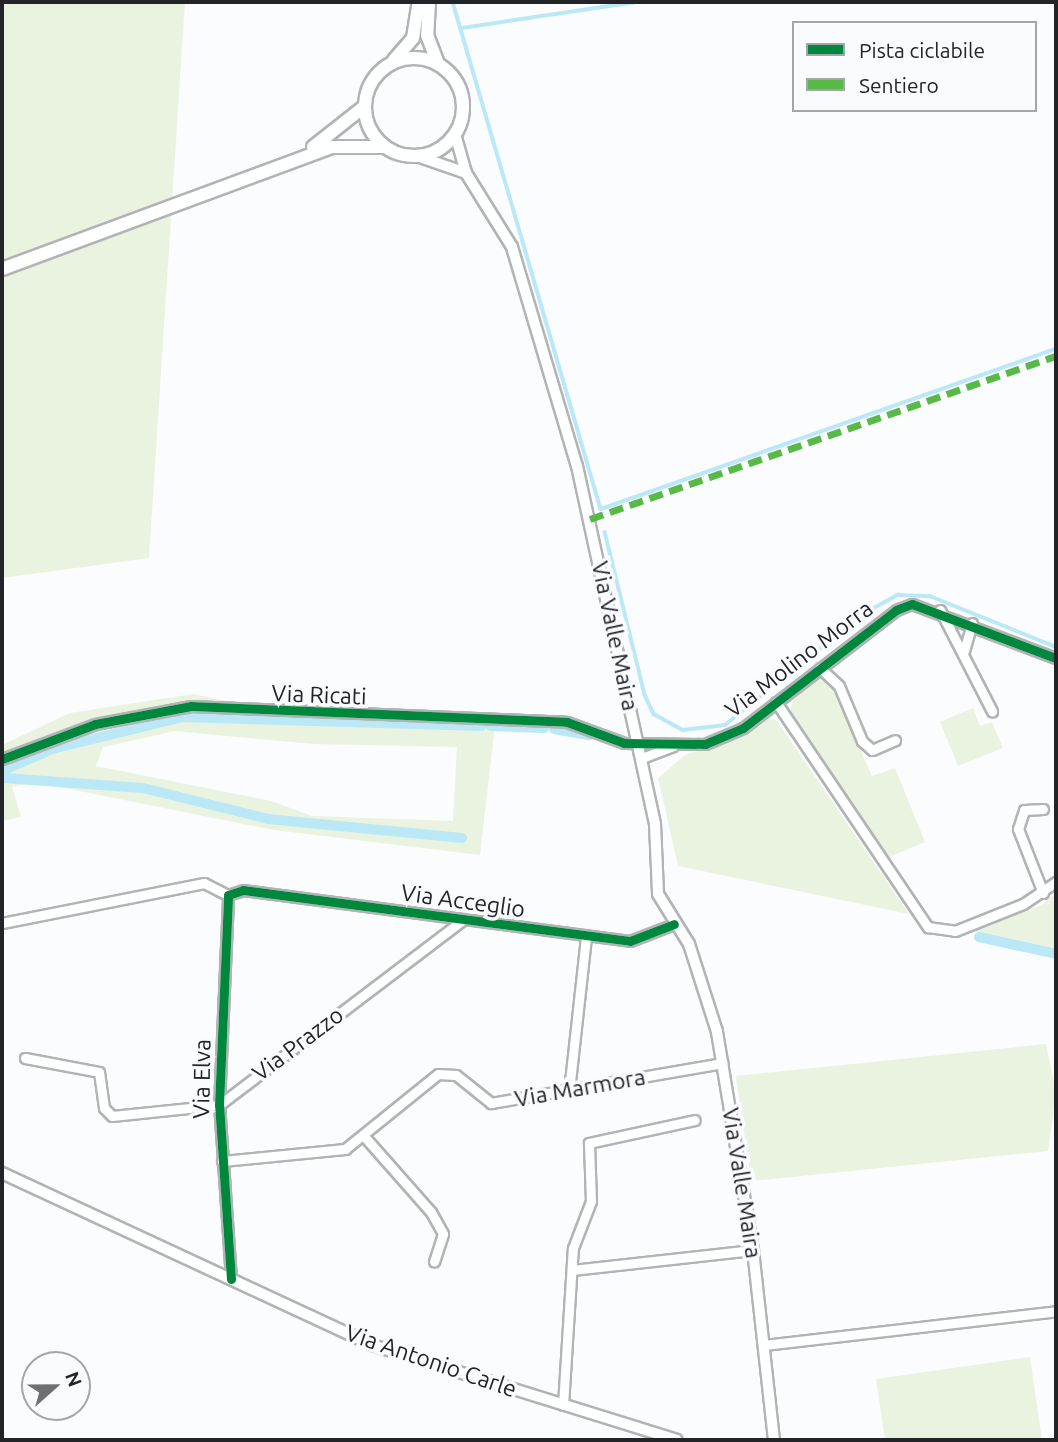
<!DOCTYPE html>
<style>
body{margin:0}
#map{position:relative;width:1058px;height:1442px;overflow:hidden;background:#fbfcfe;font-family:Ubuntu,sans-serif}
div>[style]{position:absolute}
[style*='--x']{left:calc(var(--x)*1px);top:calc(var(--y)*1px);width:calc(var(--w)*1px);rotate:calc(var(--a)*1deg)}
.green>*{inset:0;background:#eaf3df}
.stream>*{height:3.5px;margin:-1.75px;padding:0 1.75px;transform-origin:1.75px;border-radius:1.75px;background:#bbe8f6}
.canal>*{height:10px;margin:-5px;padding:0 5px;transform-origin:5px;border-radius:5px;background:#bbe8f6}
.roads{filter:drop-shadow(2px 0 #b2b3b5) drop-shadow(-2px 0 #b2b3b5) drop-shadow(0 2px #b2b3b5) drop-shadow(0 -2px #b2b3b5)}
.minor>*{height:9px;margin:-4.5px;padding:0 4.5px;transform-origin:4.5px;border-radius:4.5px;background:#feffff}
.tertiary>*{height:10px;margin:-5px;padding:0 5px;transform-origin:5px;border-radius:5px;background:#feffff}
.secondary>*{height:12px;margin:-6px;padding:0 6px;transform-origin:6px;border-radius:6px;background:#feffff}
.secondary>.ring{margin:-6px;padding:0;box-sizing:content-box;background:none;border:12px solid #feffff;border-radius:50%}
.quiet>*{height:7px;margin-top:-3.5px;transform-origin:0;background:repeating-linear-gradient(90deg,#58b947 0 14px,transparent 0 21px)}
.cycleway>*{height:9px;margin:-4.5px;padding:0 4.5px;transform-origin:4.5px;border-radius:4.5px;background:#00873e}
span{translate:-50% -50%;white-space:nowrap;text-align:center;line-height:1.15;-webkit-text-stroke:7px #fafbff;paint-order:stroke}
.street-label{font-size:23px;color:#232428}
.frame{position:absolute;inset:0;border:4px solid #232428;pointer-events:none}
.legend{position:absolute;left:792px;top:21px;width:245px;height:91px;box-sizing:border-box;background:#fafbff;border:2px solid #a4a5a9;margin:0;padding:9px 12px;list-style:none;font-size:21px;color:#232428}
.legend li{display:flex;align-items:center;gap:14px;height:35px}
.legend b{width:35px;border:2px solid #a4a5a9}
.north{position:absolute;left:21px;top:1351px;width:70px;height:70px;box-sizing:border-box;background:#fafbff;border:2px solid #a4a5a9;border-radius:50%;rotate:69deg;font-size:19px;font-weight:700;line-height:28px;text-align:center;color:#232428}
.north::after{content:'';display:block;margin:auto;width:24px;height:32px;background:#6f7073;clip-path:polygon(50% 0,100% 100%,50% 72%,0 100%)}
</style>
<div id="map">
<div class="green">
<div style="clip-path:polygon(2px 2px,185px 2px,149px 558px,2px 578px)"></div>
<div style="clip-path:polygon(821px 675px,830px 681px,872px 776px,895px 768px,925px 842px,889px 857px,790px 712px,794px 695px)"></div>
<div style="clip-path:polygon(evenodd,193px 694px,250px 706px,245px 715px,495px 725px,480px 855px,274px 830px,35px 782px,12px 787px,21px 817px,2px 821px,2px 745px,70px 713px,193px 694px,175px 731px,313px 744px,457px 747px,453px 821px,312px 816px,271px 801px,96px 766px,103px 747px,175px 731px)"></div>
<div style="clip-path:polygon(973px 708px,980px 726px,992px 722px,1003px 748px,958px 766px,940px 722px)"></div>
<div style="clip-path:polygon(767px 717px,777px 721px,909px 914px,678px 866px,658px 778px,685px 755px,731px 740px)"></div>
<div style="clip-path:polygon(1056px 893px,1056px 952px,973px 931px,1042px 905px)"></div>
<div style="clip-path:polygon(1046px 1044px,1056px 1093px,1048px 1151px,751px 1181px,736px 1076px)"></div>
<div style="clip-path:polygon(1030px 1357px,1042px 1440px,885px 1440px,876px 1379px)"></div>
</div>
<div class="stream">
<div style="--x:453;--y:2;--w:528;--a:73.73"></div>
<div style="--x:601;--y:509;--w:482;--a:-19.4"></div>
<div style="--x:462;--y:28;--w:176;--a:-8.5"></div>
<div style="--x:605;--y:532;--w:168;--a:76.2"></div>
<div style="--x:645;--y:695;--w:21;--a:65"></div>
<div style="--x:654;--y:714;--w:33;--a:29"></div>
<div style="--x:683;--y:730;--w:42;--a:-6.8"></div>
<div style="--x:725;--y:725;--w:179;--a:-38.7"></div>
<div style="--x:865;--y:613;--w:38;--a:-29"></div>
<div style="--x:898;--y:595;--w:32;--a:2"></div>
<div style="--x:930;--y:596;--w:136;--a:22"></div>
</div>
<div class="canal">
<div style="--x:491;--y:726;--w:53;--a:2.2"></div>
<div style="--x:554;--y:729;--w:36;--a:10"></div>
<div style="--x:2;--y:771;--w:55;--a:-23.7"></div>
<div style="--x:52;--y:749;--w:134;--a:-13.8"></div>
<div style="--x:182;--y:717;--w:300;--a:1.7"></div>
<div style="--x:4;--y:778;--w:139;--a:4.1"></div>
<div style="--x:143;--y:788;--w:129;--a:13.9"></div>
<div style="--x:268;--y:819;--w:195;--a:5.6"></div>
<div style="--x:979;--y:937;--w:79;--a:12.4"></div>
</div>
<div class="roads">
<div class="minor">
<div style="--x:940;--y:610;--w:114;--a:62.8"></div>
<div style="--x:964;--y:651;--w:29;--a:-74"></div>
<div style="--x:820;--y:668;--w:26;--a:43"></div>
<div style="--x:839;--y:686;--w:60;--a:67.3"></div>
<div style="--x:862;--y:741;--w:13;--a:42"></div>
<div style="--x:872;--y:750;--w:25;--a:-23"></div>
<div style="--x:776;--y:702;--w:272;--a:56"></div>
<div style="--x:928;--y:927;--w:27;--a:8"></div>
<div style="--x:955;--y:931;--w:73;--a:-21.7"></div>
<div style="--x:1023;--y:904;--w:40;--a:-34"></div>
<div style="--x:642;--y:758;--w:33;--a:-21"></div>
<div style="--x:2;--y:759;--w:99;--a:-20.6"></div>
<div style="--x:95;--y:724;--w:98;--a:-10.6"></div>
<div style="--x:191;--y:706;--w:376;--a:2.4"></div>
<div style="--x:567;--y:722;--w:61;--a:20.2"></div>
<div style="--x:624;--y:743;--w:81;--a:0.7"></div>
<div style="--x:705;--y:744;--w:41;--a:-22.8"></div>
<div style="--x:743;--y:728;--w:193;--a:-37.6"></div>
<div style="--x:896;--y:610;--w:17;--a:-21"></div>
<div style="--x:912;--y:604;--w:154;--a:20.6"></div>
<div style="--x:1043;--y:893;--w:69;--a:-111.3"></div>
<div style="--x:1018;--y:829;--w:20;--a:-72"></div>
<div style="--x:1024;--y:810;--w:19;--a:-3"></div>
<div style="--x:2;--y:923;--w:206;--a:-11.2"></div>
<div style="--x:204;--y:883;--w:27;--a:27"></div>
<div style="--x:25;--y:1058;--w:75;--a:10.7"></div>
<div style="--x:99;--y:1072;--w:36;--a:82"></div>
<div style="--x:104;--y:1108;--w:11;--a:45"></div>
<div style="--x:112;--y:1116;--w:108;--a:-5.9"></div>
<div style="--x:219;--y:1105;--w:304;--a:-37.2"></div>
<div style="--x:569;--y:1091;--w:155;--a:-83.7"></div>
<div style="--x:363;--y:1135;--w:103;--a:48.6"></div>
<div style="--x:431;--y:1212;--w:25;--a:61"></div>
<div style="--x:443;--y:1234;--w:29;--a:108"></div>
<div style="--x:222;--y:1161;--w:124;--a:-5.6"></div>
<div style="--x:345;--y:1149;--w:119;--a:-38.9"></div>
<div style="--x:438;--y:1074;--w:18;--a:3"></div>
<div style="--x:456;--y:1075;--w:45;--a:38.7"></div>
<div style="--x:491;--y:1103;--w:235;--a:-9.8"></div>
<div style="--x:572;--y:1270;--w:182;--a:-6.3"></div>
<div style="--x:231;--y:1279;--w:174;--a:-93.9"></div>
<div style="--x:219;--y:1105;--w:210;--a:-87.5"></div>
<div style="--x:228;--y:895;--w:16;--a:-18"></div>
<div style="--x:243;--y:890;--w:390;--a:7.5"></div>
<div style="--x:630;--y:941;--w:47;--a:-21.1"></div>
<div style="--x:764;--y:1345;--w:294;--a:-6.6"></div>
<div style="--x:563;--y:1405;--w:157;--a:-86.4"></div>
<div style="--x:573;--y:1248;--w:50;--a:-69"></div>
<div style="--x:591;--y:1201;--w:58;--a:-92"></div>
<div style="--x:589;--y:1143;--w:108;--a:-12.2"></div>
</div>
<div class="tertiary">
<div style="--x:455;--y:134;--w:41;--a:74.2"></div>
<div style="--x:466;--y:173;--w:87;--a:58.1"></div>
<div style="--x:512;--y:247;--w:228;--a:73.5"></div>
<div style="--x:577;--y:466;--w:366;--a:77.7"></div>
<div style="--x:655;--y:824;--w:70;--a:87.5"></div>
<div style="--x:658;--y:894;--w:59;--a:58.2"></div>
<div style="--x:689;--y:944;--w:92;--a:72.3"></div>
<div style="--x:717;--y:1032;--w:221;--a:80.6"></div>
<div style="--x:753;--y:1250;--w:191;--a:83.7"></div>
<div style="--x:417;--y:156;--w:52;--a:19.1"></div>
<div style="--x:2;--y:1173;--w:408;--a:24.9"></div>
<div style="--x:372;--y:1345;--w:319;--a:17.3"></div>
</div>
<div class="secondary">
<div style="--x:429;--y:2;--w:33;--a:93"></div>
<div style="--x:427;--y:35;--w:31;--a:69"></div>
<div class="ring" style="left:365px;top:58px;width:86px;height:86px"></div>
<div style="--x:394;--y:60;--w:29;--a:-49"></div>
<div style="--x:413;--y:38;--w:36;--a:-81"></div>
<div style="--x:313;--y:147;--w:66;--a:-38.3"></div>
<div style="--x:2;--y:269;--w:352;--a:-20.3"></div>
<div style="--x:332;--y:147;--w:53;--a:0"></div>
</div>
</div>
<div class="quiet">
<div style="--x:590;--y:519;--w:494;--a:-19.3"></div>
</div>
<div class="cycleway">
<div style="--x:2;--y:759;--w:99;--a:-20.6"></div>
<div style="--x:95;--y:724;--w:98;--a:-10.6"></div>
<div style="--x:191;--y:706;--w:376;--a:2.4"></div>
<div style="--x:567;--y:722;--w:61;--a:20.2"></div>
<div style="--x:624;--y:743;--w:81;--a:0.7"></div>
<div style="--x:705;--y:744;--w:41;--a:-22.8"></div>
<div style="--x:743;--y:728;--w:193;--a:-37.6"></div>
<div style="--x:896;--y:610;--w:17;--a:-21"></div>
<div style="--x:912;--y:604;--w:154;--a:20.6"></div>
<div style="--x:231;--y:1279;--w:174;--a:-93.9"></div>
<div style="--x:219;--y:1105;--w:210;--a:-87.5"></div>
<div style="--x:228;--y:895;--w:16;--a:-18"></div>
<div style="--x:243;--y:890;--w:390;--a:7.5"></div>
<div style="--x:630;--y:941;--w:47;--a:-21.1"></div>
</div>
<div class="street-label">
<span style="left:615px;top:636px;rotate:78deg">Via Valle Maira</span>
<span style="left:799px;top:659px;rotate:-37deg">Via Molino Morra</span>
<span style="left:319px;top:695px;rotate:2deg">Via Ricati</span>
<span style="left:463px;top:901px;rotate:8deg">Via Acceglio</span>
<span style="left:298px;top:1044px;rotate:-37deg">Via Prazzo</span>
<span style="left:202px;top:1079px;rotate:-89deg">Via Elva</span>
<span style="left:580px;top:1088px;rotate:-10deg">Via Marmora</span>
<span style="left:742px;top:1183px;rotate:81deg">Via Valle Maira</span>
<span style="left:431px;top:1361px;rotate:19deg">Via Antonio Carle</span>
</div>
<div class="frame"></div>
<ul class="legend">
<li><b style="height:9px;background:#00873e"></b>Pista ciclabile</li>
<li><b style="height:9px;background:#58b947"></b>Sentiero</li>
</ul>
<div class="north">N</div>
</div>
